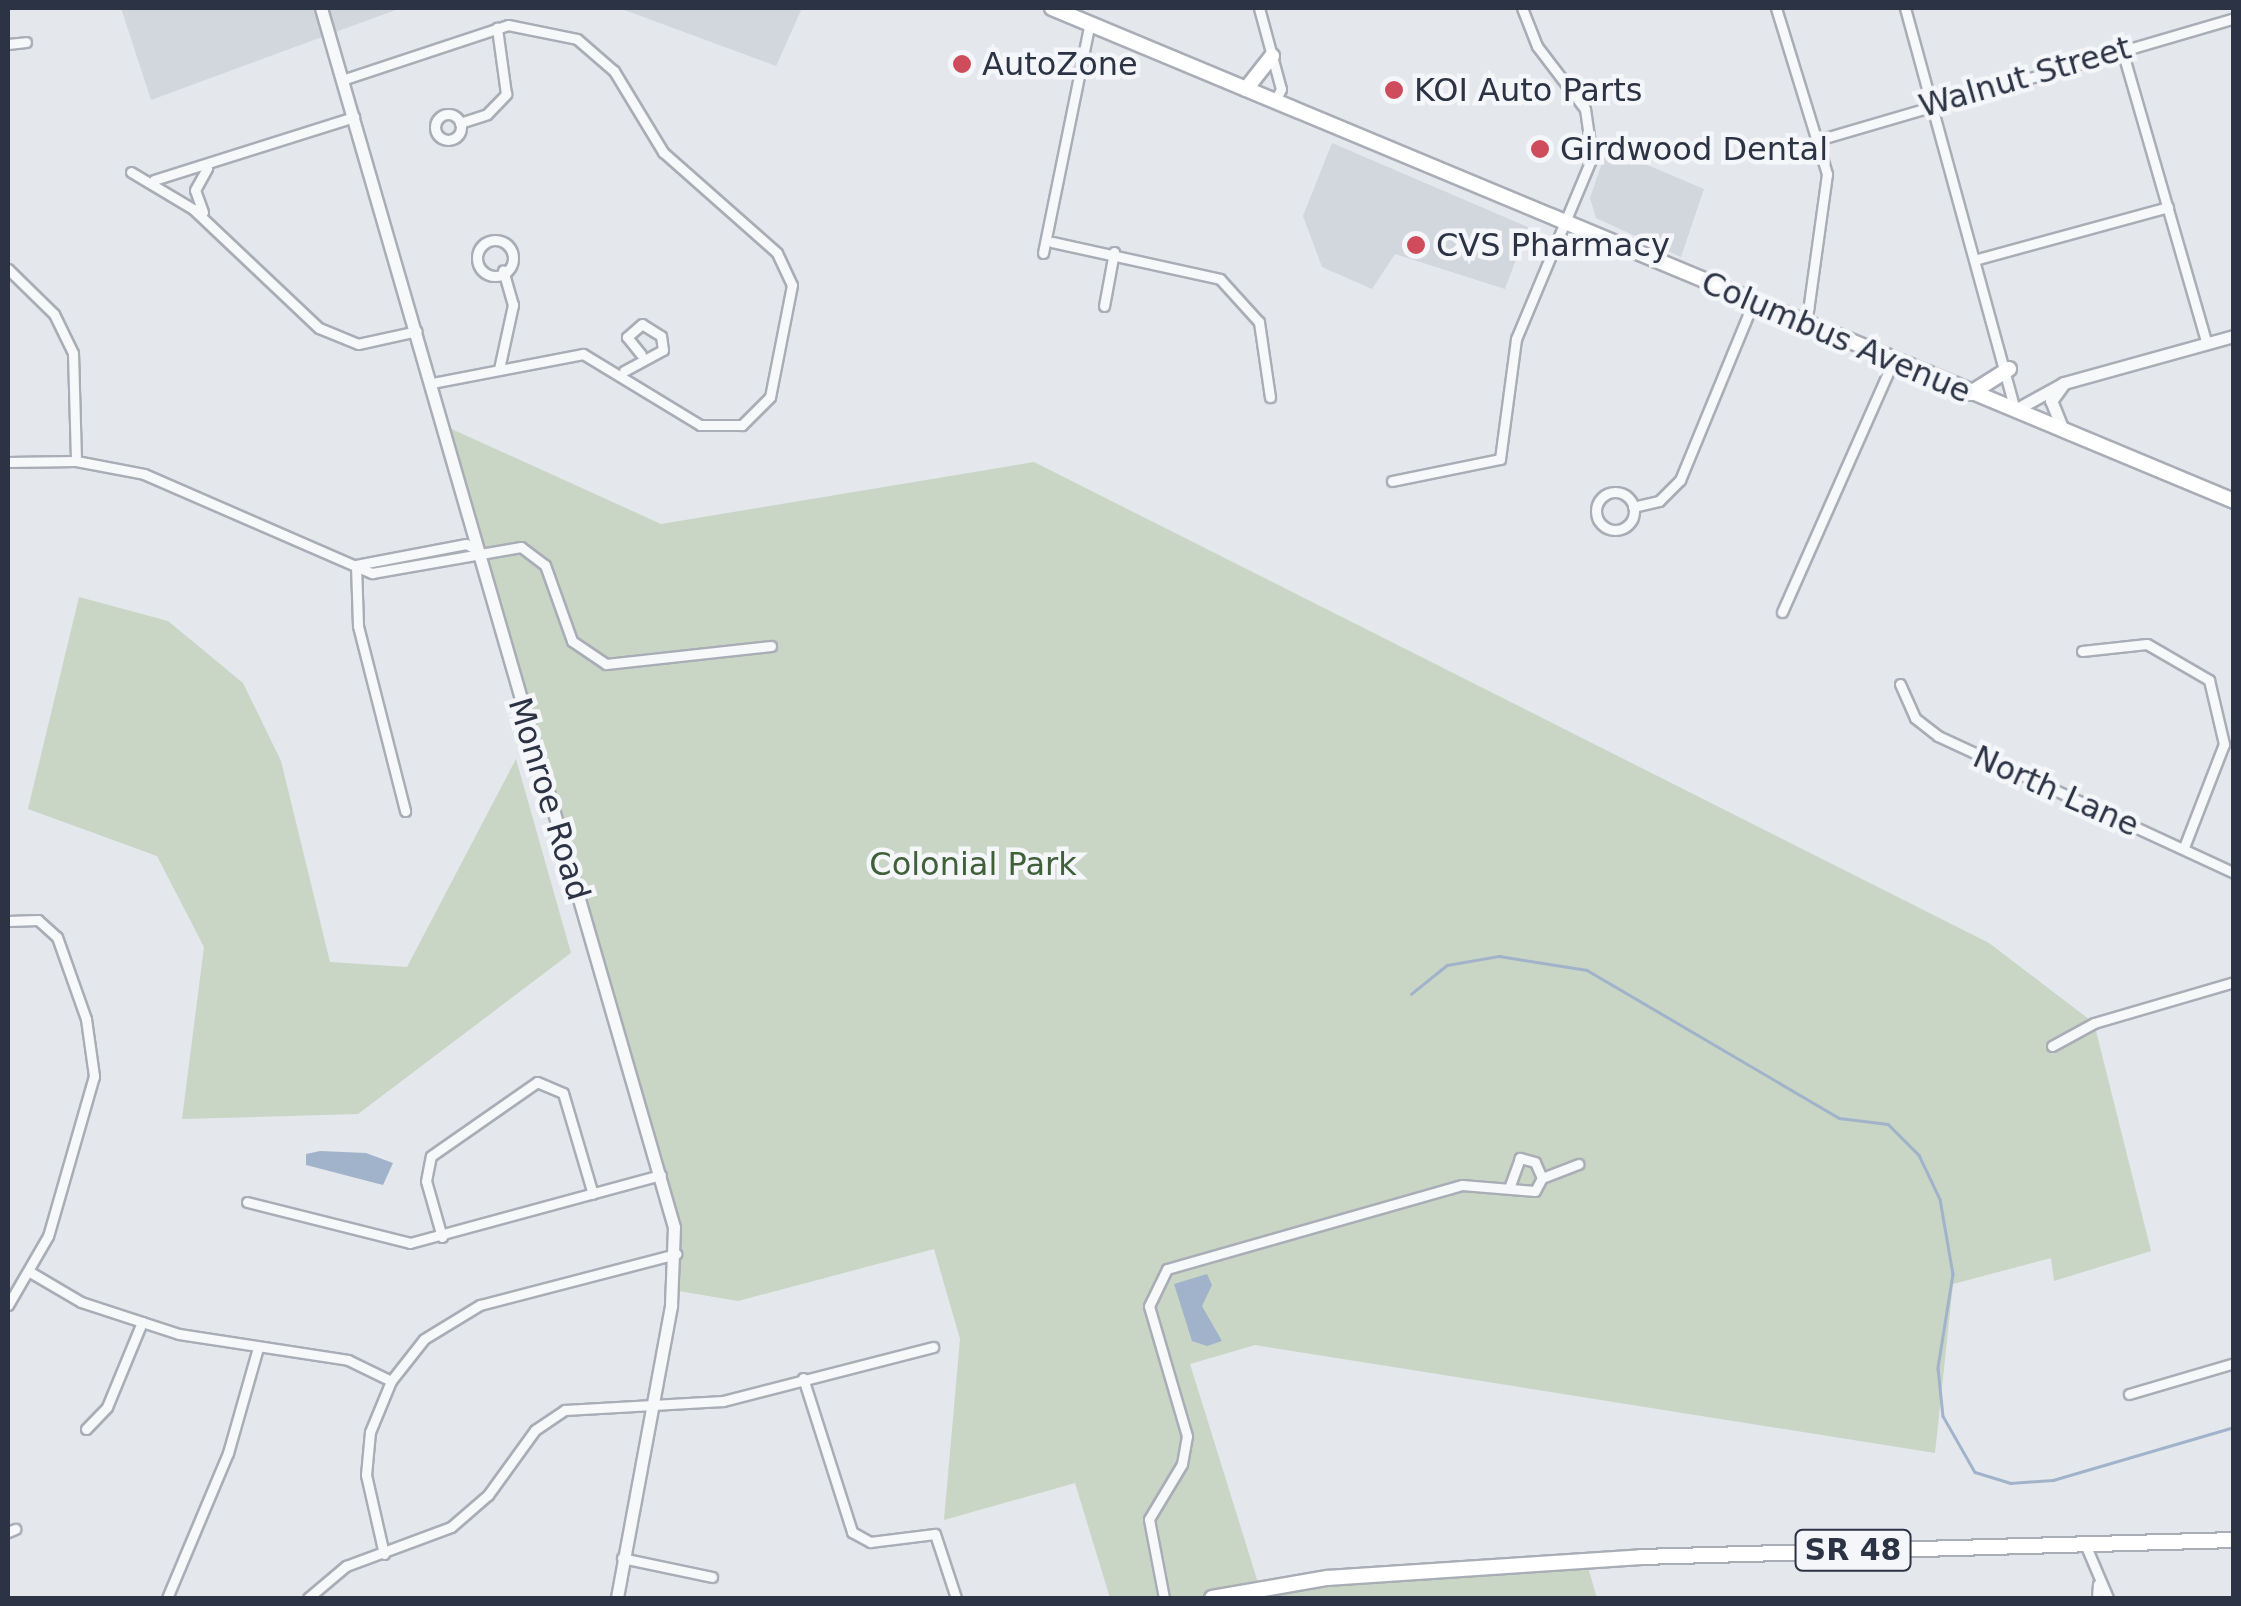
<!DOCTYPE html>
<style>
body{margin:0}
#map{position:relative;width:2241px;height:1606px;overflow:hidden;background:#e4e7ec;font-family:"DejaVu Sans",sans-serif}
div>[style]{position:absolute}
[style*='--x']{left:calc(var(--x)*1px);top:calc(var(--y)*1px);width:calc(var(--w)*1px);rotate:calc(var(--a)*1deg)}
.built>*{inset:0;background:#d2d6dd}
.green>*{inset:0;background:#c9d5c5}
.water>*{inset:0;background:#a0b3cb}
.stream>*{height:2.5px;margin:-1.25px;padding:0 1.25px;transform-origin:1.25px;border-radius:1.25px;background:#a0b3cb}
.roads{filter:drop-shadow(2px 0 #a9adb6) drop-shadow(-2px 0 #a9adb6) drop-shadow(0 2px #a9adb6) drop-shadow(0 -2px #a9adb6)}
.minor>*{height:9px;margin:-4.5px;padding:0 4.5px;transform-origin:4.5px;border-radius:4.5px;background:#f7f8fa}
.minor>.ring{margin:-4.5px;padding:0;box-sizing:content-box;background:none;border:9px solid #f7f8fa;border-radius:50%}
.tertiary>*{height:11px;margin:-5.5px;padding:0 5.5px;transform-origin:5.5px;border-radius:5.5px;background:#f7f8fa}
.primary>*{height:14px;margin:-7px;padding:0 7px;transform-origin:7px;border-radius:7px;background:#fff}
.dots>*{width:28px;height:28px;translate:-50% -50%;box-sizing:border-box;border:5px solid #f4f6f9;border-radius:50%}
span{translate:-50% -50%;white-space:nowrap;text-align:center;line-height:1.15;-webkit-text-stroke:9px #f4f6f9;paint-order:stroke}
.shield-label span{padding:2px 8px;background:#f4f6f9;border:2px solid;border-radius:8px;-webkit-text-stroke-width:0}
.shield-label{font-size:30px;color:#2b3344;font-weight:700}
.poi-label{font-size:32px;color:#2b3344}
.left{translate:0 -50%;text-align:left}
.street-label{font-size:32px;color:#2b3344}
.park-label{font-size:32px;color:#3f6039}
.frame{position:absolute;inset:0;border:10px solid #2b3344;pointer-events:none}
</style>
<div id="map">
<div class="built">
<div style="clip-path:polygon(121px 8px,401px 8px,151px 100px)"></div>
<div style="clip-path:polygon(619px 8px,802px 8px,776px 66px)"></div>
<div style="clip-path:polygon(1332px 143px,1528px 227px,1505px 289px,1395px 254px,1372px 289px,1322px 267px,1303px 216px)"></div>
<div style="clip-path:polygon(1607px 148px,1704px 189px,1681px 257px,1596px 218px,1590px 198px)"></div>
</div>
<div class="green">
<div style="clip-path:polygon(445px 426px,661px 524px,1034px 462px,1989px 943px,2094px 1023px,2151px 1251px,2054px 1281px,2051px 1258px,1953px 1284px,1935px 1453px,1255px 1345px,1190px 1364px,1259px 1586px,1586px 1561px,1597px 1598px,1110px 1598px,1075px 1483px,944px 1520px,960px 1339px,934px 1249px,738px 1301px,673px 1290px,676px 1254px)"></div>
<div style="clip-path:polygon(79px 597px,168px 621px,243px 683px,281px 761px,330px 962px,407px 967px,516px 759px,571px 953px,358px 1114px,182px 1119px,204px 947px,157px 856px,28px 809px)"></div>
</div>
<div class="water">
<div style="clip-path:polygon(366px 1153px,393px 1163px,383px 1185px,306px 1165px,306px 1154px,320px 1151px)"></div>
<div style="clip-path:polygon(1207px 1274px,1212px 1285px,1202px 1306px,1222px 1341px,1207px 1346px,1192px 1341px,1174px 1284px)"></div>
</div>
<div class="stream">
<div style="--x:1411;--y:994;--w:46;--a:-38.9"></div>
<div style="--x:1447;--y:965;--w:53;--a:-9.8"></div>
<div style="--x:1499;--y:956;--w:89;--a:9"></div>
<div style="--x:1587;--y:970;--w:292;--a:30.4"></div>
<div style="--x:1839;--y:1118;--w:49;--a:7"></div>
<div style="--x:1888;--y:1124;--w:44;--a:45"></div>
<div style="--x:1919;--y:1155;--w:49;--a:64.5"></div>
<div style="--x:1940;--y:1199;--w:76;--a:80.2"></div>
<div style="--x:1953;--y:1274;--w:95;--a:99.1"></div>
<div style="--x:1938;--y:1368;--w:48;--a:84.1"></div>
<div style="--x:1943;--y:1416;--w:64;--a:60.3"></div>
<div style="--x:1975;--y:1472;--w:37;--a:17"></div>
<div style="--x:2010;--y:1483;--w:43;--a:-4"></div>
<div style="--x:2053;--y:1480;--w:189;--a:-16.3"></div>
</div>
<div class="roads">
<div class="minor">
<div style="--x:1259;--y:8;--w:84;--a:74.8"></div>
<div style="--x:1281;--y:89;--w:13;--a:117"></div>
<div style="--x:1776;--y:8;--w:174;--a:72.9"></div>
<div style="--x:1827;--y:174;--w:152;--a:97.9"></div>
<div style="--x:1905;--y:8;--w:417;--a:74.7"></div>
<div style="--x:8;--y:44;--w:18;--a:-6"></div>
<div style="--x:2122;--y:50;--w:306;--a:73.9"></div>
<div style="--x:342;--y:80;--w:175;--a:-18.3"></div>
<div style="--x:508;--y:25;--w:70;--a:11.5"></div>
<div style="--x:577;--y:39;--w:49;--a:40.9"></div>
<div style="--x:614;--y:71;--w:95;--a:58.8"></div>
<div style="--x:663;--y:152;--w:152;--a:41.5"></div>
<div style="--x:777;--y:253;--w:35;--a:65"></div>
<div style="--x:792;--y:285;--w:114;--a:101.1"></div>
<div style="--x:770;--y:397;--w:40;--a:135"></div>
<div style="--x:742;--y:425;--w:42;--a:180"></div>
<div style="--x:700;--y:425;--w:137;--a:-148.7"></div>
<div style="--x:583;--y:354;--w:153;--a:169.1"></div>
<div class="ring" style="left:435px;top:114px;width:17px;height:17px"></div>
<div style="--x:460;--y:123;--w:28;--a:-18"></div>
<div style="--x:487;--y:114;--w:28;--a:-46"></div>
<div style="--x:506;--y:94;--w:67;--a:-97.8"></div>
<div style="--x:1818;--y:140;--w:434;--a:-16.3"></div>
<div style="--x:131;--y:172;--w:72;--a:30.8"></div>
<div style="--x:193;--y:209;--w:173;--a:43.4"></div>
<div style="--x:319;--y:328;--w:42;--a:22.3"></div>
<div style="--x:358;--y:344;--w:60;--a:-12.4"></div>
<div style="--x:154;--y:180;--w:210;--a:-17.5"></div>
<div style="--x:203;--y:212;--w:23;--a:-110"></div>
<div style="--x:195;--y:190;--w:25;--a:-61"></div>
<div class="ring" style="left:477px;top:240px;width:27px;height:27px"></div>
<div style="--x:1052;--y:242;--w:172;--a:12.4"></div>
<div style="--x:1220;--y:279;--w:58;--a:47.8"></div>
<div style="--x:1259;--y:322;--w:76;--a:81.7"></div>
<div style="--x:1043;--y:253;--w:235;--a:-78.5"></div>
<div style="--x:1978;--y:259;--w:197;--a:-15.3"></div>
<div style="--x:8;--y:269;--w:64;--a:44.4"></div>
<div style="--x:54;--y:314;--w:43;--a:64"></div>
<div style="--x:73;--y:353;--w:108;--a:88.4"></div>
<div style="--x:1104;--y:306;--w:55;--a:-79.5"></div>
<div style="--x:499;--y:369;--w:66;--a:-77.7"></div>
<div style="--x:513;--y:305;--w:36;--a:-106"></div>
<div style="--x:624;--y:371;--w:44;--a:-28.3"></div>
<div style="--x:663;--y:350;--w:14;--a:-98"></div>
<div style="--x:661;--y:336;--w:22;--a:-148"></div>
<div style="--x:642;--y:324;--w:20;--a:139"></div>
<div style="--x:627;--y:337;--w:22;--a:51"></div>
<div style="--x:8;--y:462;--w:68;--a:-0.8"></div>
<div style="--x:76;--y:461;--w:69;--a:10.8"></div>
<div style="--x:144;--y:474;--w:249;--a:23.5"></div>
<div style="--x:372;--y:573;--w:151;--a:-9.9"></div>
<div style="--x:521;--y:547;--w:30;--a:37"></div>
<div style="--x:545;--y:565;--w:81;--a:70.4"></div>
<div style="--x:572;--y:641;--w:41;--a:34.1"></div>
<div style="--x:606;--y:664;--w:166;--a:-6.2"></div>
<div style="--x:1392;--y:481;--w:110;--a:-11.5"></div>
<div style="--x:1500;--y:459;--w:121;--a:-82.4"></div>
<div style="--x:1516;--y:339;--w:197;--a:-67.3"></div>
<div style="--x:1592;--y:157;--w:49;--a:-98.3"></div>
<div style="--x:1585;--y:109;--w:79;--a:-127.3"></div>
<div style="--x:1537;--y:46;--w:41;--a:-111.5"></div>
<div class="ring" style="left:1596px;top:492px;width:29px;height:29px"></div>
<div style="--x:1633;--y:507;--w:27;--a:-13"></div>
<div style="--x:1659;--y:501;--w:30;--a:-45"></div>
<div style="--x:1680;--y:480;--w:191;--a:-67.6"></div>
<div style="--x:356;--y:565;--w:61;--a:88.1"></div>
<div style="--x:358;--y:626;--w:191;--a:75.7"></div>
<div style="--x:356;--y:565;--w:112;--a:-10.8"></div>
<div style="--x:466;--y:544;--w:13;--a:27"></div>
<div style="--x:1782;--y:612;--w:274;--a:-66.1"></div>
<div style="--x:2082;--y:651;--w:65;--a:-6.1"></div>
<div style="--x:2147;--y:644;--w:72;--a:30.1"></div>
<div style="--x:2209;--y:680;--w:66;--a:76.8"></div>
<div style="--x:2224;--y:744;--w:110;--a:111.2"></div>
<div style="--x:1900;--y:684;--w:37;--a:66"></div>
<div style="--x:1915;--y:718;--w:29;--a:38"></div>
<div style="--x:1938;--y:736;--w:326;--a:24.8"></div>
<div style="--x:8;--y:921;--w:30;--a:-2"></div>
<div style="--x:38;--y:920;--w:25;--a:42"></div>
<div style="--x:57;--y:937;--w:87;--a:70.5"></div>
<div style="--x:86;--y:1019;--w:58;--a:82"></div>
<div style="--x:94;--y:1076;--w:166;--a:106"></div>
<div style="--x:48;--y:1236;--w:80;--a:120.1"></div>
<div style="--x:2052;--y:1046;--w:48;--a:-28.7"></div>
<div style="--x:2094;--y:1023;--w:146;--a:-16.3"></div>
<div style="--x:1542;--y:1178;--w:39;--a:-21"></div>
<div style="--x:247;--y:1202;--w:168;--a:14.1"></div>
<div style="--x:410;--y:1243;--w:260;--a:-15.2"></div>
<div style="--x:442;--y:1237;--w:58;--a:-105.9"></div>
<div style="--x:426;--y:1181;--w:25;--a:-79"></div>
<div style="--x:431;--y:1156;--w:129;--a:-34.9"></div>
<div style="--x:537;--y:1082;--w:28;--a:23"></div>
<div style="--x:563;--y:1093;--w:105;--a:73.5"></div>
<div style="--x:30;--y:1272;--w:59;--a:30.5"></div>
<div style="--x:81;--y:1302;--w:103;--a:18.1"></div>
<div style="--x:179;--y:1334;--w:171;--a:8.7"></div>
<div style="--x:348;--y:1360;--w:48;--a:26"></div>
<div style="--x:803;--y:1378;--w:162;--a:72.3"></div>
<div style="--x:852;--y:1532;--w:21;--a:29"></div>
<div style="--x:870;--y:1542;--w:65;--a:-7"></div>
<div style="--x:935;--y:1534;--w:67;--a:71.8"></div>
<div style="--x:2129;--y:1394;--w:109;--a:-16.4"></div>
<div style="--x:86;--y:1429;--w:30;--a:-46"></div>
<div style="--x:107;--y:1407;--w:92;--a:-67.6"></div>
<div style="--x:8;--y:1532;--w:8;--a:-23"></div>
<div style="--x:2085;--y:1544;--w:59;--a:66.9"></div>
<div style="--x:384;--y:1554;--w:81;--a:-102.8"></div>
<div style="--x:366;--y:1475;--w:43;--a:-84.7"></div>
<div style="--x:370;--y:1432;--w:55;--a:-67.6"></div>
<div style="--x:391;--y:1381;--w:53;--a:-51.8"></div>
<div style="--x:424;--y:1339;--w:66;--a:-31.3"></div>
<div style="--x:480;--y:1305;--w:203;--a:-14.6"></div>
<div style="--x:622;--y:1558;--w:92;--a:11.9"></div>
<div style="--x:167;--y:1598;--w:157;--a:-67.2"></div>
<div style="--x:228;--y:1453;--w:109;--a:-74.1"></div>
<div style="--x:308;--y:1598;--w:50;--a:-40.1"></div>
<div style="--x:346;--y:1566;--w:112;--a:-20.4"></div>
<div style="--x:451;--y:1527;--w:49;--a:-40.9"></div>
<div style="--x:488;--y:1495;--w:80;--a:-54.1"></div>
<div style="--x:535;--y:1430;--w:36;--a:-34"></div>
<div style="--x:565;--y:1410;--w:158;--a:-3.3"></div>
<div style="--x:723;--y:1401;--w:217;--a:-14.4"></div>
<div style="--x:1164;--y:1598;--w:80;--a:-100.8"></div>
<div style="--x:1149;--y:1519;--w:64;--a:-59"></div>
<div style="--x:1182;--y:1464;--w:28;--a:-80"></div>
<div style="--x:1187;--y:1436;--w:135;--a:-106.3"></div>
<div style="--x:1149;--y:1306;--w:41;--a:-64.1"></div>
<div style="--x:1167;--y:1269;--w:307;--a:-15.9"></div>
<div style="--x:1462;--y:1185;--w:73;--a:4.7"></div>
<div style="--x:1535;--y:1191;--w:15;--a:-62"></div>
<div style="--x:1542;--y:1178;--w:17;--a:-114"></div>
<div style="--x:1535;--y:1162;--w:16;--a:-165"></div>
<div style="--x:1520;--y:1158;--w:29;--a:110"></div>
<div style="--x:2097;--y:1598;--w:14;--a:-86"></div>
</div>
<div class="tertiary">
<div style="--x:321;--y:8;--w:1269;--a:73.85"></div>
<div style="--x:674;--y:1227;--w:79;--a:92.2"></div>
<div style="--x:671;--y:1306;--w:297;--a:100.5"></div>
<div style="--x:2015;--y:410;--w:56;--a:-28.9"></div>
<div style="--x:2064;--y:383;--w:176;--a:-15.5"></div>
<div style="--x:2063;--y:430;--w:31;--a:-112"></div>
<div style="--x:2051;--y:401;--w:22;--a:-54"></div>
</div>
<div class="primary">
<div style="--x:1052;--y:8;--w:1281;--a:22.64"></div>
<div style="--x:1246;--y:89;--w:42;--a:-51.8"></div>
<div style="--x:1971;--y:393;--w:45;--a:-32.3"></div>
<div style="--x:1212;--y:1598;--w:117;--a:-9.9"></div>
<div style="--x:1327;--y:1578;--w:315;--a:-3.8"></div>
<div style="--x:1641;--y:1557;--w:593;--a:-1.64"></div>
</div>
</div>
<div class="dots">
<div style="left:962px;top:64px;background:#ce4c5b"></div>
<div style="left:1394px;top:90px;background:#ce4c5b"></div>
<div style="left:1540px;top:149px;background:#ce4c5b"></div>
<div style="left:1416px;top:245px;background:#ce4c5b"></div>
</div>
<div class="shield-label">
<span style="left:1853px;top:1550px">SR 48</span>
</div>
<div class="poi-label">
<span class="left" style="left:982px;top:64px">AutoZone</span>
<span class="left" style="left:1414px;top:90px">KOI Auto Parts</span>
<span class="left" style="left:1560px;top:149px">Girdwood Dental</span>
<span class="left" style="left:1436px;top:245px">CVS Pharmacy</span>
</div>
<div class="street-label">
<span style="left:2025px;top:77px;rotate:-16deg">Walnut Street</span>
<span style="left:1836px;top:337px;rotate:23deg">Columbus Avenue</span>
<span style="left:2056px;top:791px;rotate:24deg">North Lane</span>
<span style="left:549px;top:799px;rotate:73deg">Monroe Road</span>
</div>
<div class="park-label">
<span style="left:973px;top:864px">Colonial Park</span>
</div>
<div class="frame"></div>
</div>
